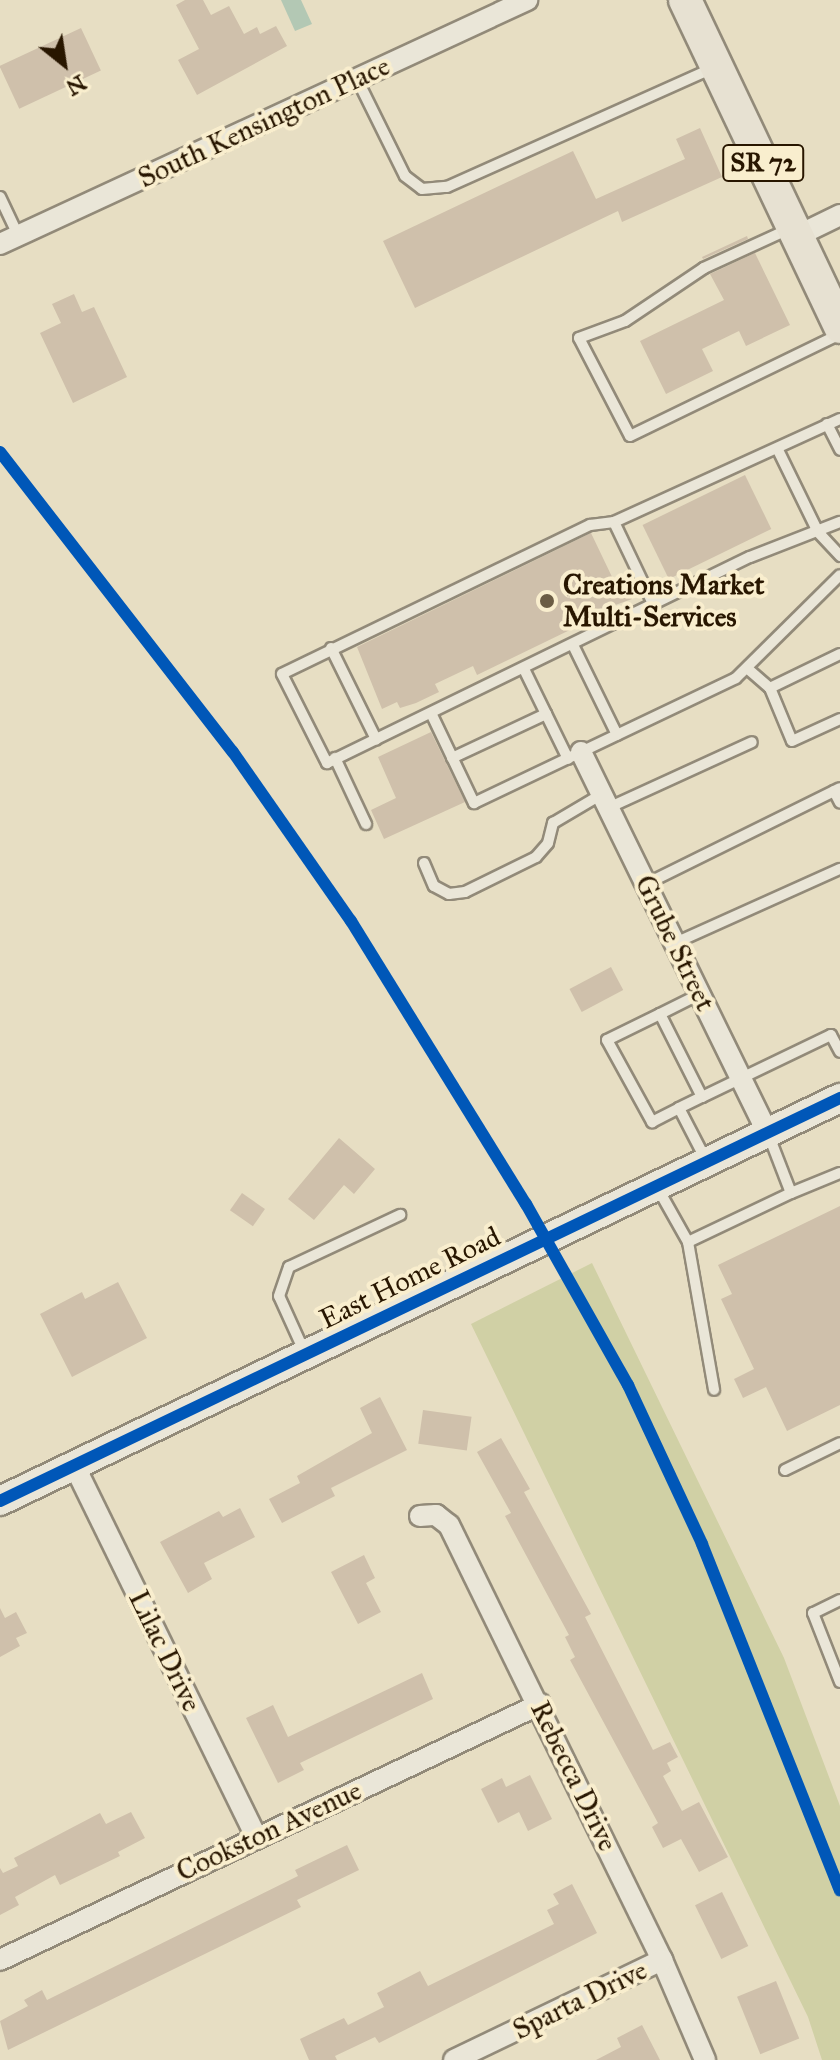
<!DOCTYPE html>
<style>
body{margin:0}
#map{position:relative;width:840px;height:2060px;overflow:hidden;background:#e7dec3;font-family:"IM FELL Great Primer",serif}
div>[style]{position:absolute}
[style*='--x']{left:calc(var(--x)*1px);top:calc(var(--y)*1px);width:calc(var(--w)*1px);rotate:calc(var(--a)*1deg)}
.green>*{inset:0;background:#d0d0a5}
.water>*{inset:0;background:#b3c8b4}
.building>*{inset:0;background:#cfc0ab;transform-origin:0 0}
.roads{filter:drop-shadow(2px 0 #928a79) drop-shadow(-2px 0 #928a79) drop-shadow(0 2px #928a79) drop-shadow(0 -2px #928a79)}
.lane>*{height:10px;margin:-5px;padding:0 5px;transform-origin:5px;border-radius:5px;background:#eae6d8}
.street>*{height:20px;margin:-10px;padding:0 10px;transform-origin:10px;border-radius:10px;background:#eae6d8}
.secondary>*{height:28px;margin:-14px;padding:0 14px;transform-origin:14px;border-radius:14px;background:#eae6d8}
.primary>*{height:32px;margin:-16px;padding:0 16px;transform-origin:16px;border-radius:16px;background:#e7e1d2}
.cycleway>*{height:12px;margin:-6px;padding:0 6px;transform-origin:6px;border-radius:6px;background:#0057b8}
.dots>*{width:22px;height:22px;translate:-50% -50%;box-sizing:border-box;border:4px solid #f9eece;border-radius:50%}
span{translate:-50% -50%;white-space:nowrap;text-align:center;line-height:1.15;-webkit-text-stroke:8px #f9eece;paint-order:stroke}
.shield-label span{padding:2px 6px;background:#f9eece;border:2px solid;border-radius:6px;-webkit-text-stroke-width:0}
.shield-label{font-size:26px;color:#281600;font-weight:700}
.street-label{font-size:28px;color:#281600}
.poi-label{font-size:28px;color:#281600;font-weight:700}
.left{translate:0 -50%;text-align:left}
.north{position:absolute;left:24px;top:24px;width:80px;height:80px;-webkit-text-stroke:6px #f9eece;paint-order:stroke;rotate:150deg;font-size:22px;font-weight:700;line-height:32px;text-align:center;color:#281600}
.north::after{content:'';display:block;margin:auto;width:28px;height:36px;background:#281600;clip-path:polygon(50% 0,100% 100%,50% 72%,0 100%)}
</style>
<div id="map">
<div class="green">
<div style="clip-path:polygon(592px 1263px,784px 1658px,840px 1806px,840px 2060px,822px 2060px,808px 2017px,471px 1324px)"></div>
</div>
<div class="water">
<div style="clip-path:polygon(281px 0,301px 0,312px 24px,295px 31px)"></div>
</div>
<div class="building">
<div style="clip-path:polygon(185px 0,203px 0,211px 15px,229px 6px,244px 34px,257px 27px,260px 34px,276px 26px,287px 46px,197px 95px,178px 60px,199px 49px,176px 5px)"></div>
<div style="left:81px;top:28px;width:47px;height:90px;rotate:65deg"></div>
<div style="clip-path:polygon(700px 128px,722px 177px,622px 222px,618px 211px,415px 308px,383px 241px,573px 151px,596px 199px,685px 159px,676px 139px)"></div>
<div style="clip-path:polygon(747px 236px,748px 239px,703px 259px,702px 257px)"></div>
<div style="clip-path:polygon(755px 253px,790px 325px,746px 346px,739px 331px,702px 349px,713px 371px,666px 394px,640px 341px,724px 300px,710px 274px)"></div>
<div style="clip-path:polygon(74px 294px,82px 312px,94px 307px,127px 377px,73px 403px,40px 333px,61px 323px,52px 304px)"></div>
<div style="left:745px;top:475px;width:60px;height:114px;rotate:64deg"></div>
<div style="clip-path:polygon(591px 533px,614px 581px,622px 577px,632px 599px,571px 621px,574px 628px,477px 675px,473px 666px,435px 684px,439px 692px,416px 703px,400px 708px,397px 702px,382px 709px,357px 647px)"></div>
<div style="clip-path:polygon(431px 732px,465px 802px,384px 839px,371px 810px,396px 798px,378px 757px)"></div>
<div style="left:611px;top:967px;width:26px;height:47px;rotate:62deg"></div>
<div style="clip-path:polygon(339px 1138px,375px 1169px,354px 1194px,344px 1185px,314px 1220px,288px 1199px)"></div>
<div style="left:242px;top:1193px;width:28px;height:21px;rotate:35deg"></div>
<div style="clip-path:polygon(840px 1206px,840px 1405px,787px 1431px,766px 1387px,743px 1398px,734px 1379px,754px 1369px,721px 1299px,732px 1294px,718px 1265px)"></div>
<div style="clip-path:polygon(118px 1282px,147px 1338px,72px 1377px,40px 1314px,82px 1292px,85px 1299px)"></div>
<div style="clip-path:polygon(380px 1397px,407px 1450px,331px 1488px,335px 1496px,282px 1523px,269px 1499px,300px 1483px,297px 1476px,372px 1433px,360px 1408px)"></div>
<div style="left:423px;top:1410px;width:49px;height:34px;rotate:8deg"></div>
<div style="clip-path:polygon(501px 1438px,530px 1489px,524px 1492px,591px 1614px,585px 1617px,653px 1750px,670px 1742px,678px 1757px,667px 1763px,671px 1771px,663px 1776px,682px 1811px,699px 1802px,728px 1857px,699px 1872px,681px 1839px,663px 1848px,652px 1827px,658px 1823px,570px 1660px,575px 1657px,565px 1637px,569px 1635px,505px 1516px,511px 1513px,477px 1452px)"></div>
<div style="clip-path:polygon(240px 1508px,255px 1537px,204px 1563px,212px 1579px,188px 1593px,160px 1542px,219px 1511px,223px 1517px)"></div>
<div style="clip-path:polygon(364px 1555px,375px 1578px,366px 1583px,381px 1612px,358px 1624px,331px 1572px)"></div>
<div style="clip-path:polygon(0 1608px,5px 1618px,16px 1612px,27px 1633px,16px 1638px,20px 1646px,0 1657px)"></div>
<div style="clip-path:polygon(422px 1673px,433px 1699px,300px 1763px,304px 1770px,278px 1783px,246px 1718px,273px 1705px,288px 1737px)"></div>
<div style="clip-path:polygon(530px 1775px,552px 1819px,528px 1831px,519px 1812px,498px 1823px,481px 1789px,502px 1778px,506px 1787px)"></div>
<div style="clip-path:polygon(131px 1812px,145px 1838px,118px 1852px,120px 1856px,60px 1885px,55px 1875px,15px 1897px,19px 1905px,0 1915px,0 1868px,3px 1873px,18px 1866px,14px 1858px,100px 1813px,106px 1824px)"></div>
<div style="clip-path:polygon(347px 1845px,359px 1870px,297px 1900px,301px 1907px,8px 2050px,0 2021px,28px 2006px,24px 2000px,42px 1990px,47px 2000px,298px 1876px,295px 1870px)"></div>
<div style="clip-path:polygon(572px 1884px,597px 1933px,379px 2043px,375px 2037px,335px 2056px,337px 2060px,309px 2060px,300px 2039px,344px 2018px,348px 2025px,384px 2007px,377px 1993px,420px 1971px,428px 1986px,554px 1924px,547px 1910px,559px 1904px,553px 1894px)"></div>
<div style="left:722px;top:1892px;width:60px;height:30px;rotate:64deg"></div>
<div style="left:776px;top:1981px;width:62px;height:42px;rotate:68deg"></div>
<div style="clip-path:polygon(642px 2025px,660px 2060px,596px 2060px,621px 2047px,617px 2038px)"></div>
</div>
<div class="roads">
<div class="lane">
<div style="--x:357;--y:79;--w:108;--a:63.7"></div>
<div style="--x:405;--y:176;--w:21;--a:37"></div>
<div style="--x:422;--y:189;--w:25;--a:-5"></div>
<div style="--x:447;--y:187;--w:289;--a:-24.1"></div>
<div style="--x:0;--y:197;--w:42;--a:64.7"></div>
<div style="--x:789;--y:229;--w:94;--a:155.4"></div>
<div style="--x:704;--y:268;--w:95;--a:146.1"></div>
<div style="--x:625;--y:321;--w:49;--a:159.7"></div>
<div style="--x:579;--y:338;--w:110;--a:62.5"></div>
<div style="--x:630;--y:436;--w:233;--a:-25.9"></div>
<div style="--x:840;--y:419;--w:248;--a:155.5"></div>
<div style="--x:614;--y:522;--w:24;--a:173"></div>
<div style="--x:590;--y:525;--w:342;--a:154.2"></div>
<div style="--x:282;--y:674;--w:100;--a:63.2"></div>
<div style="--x:327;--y:763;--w:470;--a:-26"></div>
<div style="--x:750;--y:557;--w:97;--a:-21.3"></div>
<div style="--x:827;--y:424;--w:29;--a:63"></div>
<div style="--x:778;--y:450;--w:91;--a:64"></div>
<div style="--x:818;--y:532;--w:33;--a:47"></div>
<div style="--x:614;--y:522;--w:93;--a:64.5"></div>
<div style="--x:573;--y:645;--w:100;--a:63.9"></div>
<div style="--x:331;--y:648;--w:102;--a:63.7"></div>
<div style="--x:840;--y:654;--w:78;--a:154.1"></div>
<div style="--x:770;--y:688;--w:57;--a:67.5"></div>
<div style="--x:792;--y:741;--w:53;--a:-24.6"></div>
<div style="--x:524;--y:669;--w:100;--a:63.9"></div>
<div style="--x:748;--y:669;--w:29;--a:41"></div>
<div style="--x:431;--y:713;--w:100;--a:64.5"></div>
<div style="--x:474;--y:803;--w:290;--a:-25.5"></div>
<div style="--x:736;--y:678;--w:146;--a:-44.7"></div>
<div style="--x:335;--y:758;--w:73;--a:64.8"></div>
<div style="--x:452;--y:758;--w:104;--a:-25.1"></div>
<div style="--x:834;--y:791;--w:13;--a:63"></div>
<div style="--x:608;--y:808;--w:158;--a:-24.6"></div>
<div style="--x:424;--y:863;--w:25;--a:67"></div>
<div style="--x:434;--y:886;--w:17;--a:28"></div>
<div style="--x:449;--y:894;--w:16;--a:-7"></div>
<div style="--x:465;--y:892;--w:79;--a:-26.2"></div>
<div style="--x:536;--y:857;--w:18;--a:-49"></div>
<div style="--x:548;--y:843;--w:21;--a:-76"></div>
<div style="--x:553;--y:823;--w:57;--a:-30.6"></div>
<div style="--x:646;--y:884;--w:216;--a:-26.3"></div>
<div style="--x:675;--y:943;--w:181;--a:-24.2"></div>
<div style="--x:660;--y:1014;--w:45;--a:-26.6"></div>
<div style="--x:702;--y:1097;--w:143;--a:-25.7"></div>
<div style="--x:831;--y:1035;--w:19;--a:62"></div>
<div style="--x:679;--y:1108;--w:25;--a:-26"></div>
<div style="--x:702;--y:1097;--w:93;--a:-116.8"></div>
<div style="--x:660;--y:1014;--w:59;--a:153.9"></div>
<div style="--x:607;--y:1040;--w:94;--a:61.2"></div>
<div style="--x:652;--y:1122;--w:30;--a:-27"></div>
<div style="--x:679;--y:1108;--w:59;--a:62.6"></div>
<div style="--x:769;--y:1136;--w:61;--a:68.9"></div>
<div style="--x:791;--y:1193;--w:53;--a:-22.2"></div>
<div style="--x:657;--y:1187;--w:63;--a:60.6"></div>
<div style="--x:688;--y:1242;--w:114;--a:-25.4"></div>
<div style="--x:688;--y:1242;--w:150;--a:80"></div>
<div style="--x:304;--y:1351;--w:60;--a:-114.4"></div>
<div style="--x:279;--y:1296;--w:31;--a:-71"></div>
<div style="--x:289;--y:1267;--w:123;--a:-25.1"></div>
<div style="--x:785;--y:1470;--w:61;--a:-26.1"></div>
<div style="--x:840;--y:1600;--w:30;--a:154"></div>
<div style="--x:813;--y:1613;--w:74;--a:68.6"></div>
</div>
<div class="street">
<div style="--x:797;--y:236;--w:48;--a:-26"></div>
<div style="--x:0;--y:244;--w:581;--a:-24.84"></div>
<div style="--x:581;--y:752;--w:424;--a:63.9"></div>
<div style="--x:74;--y:1465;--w:414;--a:63.9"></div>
<div style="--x:420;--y:1516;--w:16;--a:-4"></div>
<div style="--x:436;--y:1515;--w:16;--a:38"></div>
<div style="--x:449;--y:1525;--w:484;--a:63.9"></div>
<div style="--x:662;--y:1960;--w:109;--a:66.7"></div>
<div style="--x:0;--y:1960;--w:598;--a:-25.36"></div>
<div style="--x:454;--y:2060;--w:231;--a:-25.7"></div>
</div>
<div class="secondary">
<div style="--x:0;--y:1501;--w:932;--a:-25.63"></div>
</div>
<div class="primary">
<div style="--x:685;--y:0;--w:362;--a:64.6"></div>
</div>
</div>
<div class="cycleway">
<div style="--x:0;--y:452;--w:380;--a:52.2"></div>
<div style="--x:233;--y:752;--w:206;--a:55.1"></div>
<div style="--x:351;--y:921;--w:333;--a:58.3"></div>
<div style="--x:526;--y:1204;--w:208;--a:60.6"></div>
<div style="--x:628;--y:1385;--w:175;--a:65"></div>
<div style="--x:702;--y:1544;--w:373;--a:68.3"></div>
<div style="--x:0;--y:1501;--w:932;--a:-25.63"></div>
</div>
<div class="dots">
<div style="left:547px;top:601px;background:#6b5c44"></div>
</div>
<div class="shield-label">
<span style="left:763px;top:163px">SR 72</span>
</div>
<div class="street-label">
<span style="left:264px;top:122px;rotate:-25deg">South Kensington Place</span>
<span style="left:675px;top:943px;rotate:64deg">Grube Street</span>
<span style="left:410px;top:1278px;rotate:-26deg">East Home Road</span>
<span style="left:165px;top:1651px;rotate:64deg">Lilac Drive</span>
<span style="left:574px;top:1776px;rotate:64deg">Rebecca Drive</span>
<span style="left:269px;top:1831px;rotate:-25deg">Cookston Avenue</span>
<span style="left:580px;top:2000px;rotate:-26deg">Sparta Drive</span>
</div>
<div class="poi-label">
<span class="left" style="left:563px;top:601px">Creations Market<br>Multi-Services</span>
</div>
<div class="north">N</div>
</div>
